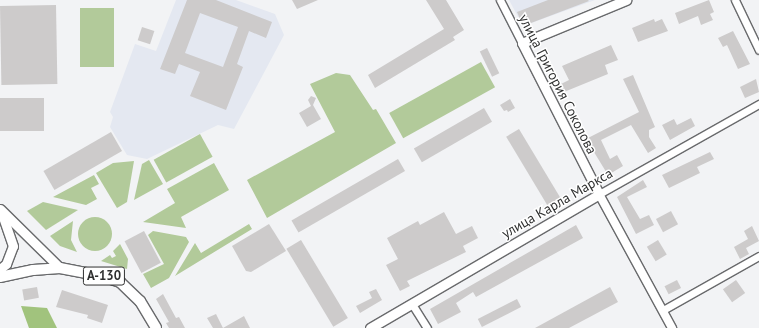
<!DOCTYPE html>
<meta charset="utf-8">
<style>
body{margin:0}
#map{position:relative;width:759px;height:328px;overflow:hidden;background:#f2f3f5;font-family:"PT Sans",sans-serif}
div>[style]{position:absolute}
[style*='--x']{left:calc(var(--x)*1px);top:calc(var(--y)*1px);width:calc(var(--w)*1px);rotate:calc(var(--a)*1deg)}
.built>*{inset:0;background:#e4e8f1}
.green>*{inset:0;background:#b2ca9a;transform-origin:0 0}
.round{border-radius:50%}
.forest>*{inset:0;background:#a1c37d}
.building>*{inset:0;background:#cdcbcb;transform-origin:0 0}
.roads{filter:drop-shadow(1px 0 #696a6c) drop-shadow(-1px 0 #696a6c) drop-shadow(0 1px #696a6c) drop-shadow(0 -1px #696a6c)}
.minor>*{height:7px;margin:-3.5px;padding:0 3.5px;transform-origin:3.5px;border-radius:3.5px;background:#fff}
.tertiary>*{height:8px;margin:-4px;padding:0 4px;transform-origin:4px;border-radius:4px;background:#fff}
.secondary>*{height:9px;margin:-4.5px;padding:0 4.5px;transform-origin:4.5px;border-radius:4.5px;background:#fff}
.primary>*{height:10px;margin:-5px;padding:0 5px;transform-origin:5px;border-radius:5px;background:#fff}
span{translate:-50% -50%;white-space:nowrap;text-align:center;line-height:1.15;-webkit-text-stroke:3px #fff;paint-order:stroke}
.shield-label span{padding:1px 3px;background:#fff;border:1px solid;border-radius:3px;-webkit-text-stroke-width:0}
.shield-label{font-size:13px;color:#2f3030;font-weight:700}
.street-label{font-size:14px;color:#2f3030}
</style>
<div id="map">
<div class="built">
<div style="clip-path:polygon(176px 0,236px 0,275px 14px,284px 35px,234px 129px,218px 125px,147px 159px,127px 155px,110px 127px,113px 117px,110px 112px,135px 44px,156px 51px)"></div>
<div style="clip-path:polygon(509px 0,595px 0,523px 26px)"></div>
</div>
<div class="green">
<div style="left:80px;top:8px;width:34px;height:59px"></div>
<div style="left:481px;top:62px;width:29px;height:105px;rotate:61deg"></div>
<div style="clip-path:polygon(336px 73px,350px 75px,373px 110px,376px 109px,396px 143px,267px 218px,247px 180px,335px 132px,310px 84px)"></div>
<div style="left:200px;top:134px;width:26px;height:53px;rotate:61deg"></div>
<div style="clip-path:polygon(149px 160px,163px 184px,134px 200px,142px 164px)"></div>
<div style="clip-path:polygon(134px 161px,127px 202px,117px 208px,96px 173px,113px 163px)"></div>
<div style="clip-path:polygon(214px 163px,229px 190px,181px 217px,186px 228px,143px 222px,175px 203px,167px 189px)"></div>
<div style="clip-path:polygon(94px 175px,99px 184px,91px 188px,97px 199px,86px 205px,53px 197px)"></div>
<div style="clip-path:polygon(43px 202px,78px 210px,46px 230px,27px 211px)"></div>
<div class="round" style="left:78px;top:217px;width:34px;height:34px"></div>
<div style="clip-path:polygon(73px 221px,71px 240px,77px 252px,60px 246px,50px 236px)"></div>
<div style="clip-path:polygon(249px 224px,252px 229px,175px 276px,195px 243px,201px 253px)"></div>
<div style="clip-path:polygon(153px 231px,186px 237px,189px 242px,169px 278px,151px 288px,143px 274px,164px 264px,148px 235px)"></div>
<div style="clip-path:polygon(120px 244px,128px 259px,127px 269px,101px 261px,110px 255px,112px 258px,116px 256px,113px 251px)"></div>
</div>
<div class="forest">
<div style="clip-path:polygon(21px 306px,47px 308px,57px 328px,29px 328px)"></div>
</div>
<div class="building">
<div style="clip-path:polygon(evenodd,187px 0,216px 0,272px 22px,266px 38px,249px 31px,237px 64px,243px 67px,226px 110px,190px 96px,200px 72px,179px 64px,175px 74px,160px 69px,187px 0,200px 13px,238px 27px,223px 67px,185px 53px,200px 13px)"></div>
<div style="clip-path:polygon(292px 0,318px 0,297px 9px)"></div>
<div style="clip-path:polygon(426px 0,446px 0,464px 30px,453px 37px,455px 40px,375px 88px,368px 75px,444px 29px)"></div>
<div style="clip-path:polygon(548px 0,588px 0,589px 1px,523px 26px,517px 12px)"></div>
<div style="clip-path:polygon(709px 0,714px 12px,710px 14px,713px 20px,701px 25px,698px 16px,679px 24px,675px 13px)"></div>
<div style="left:56px;top:5px;width:79px;height:56px;rotate:89deg"></div>
<div style="clip-path:polygon(654px 19px,655px 22px,662px 19px,668px 31px,638px 42px,632px 28px)"></div>
<div style="left:142px;top:27px;width:13px;height:14px;rotate:18deg"></div>
<div style="clip-path:polygon(733px 31px,750px 64px,738px 69px,727px 45px,723px 47px,718px 38px)"></div>
<div style="clip-path:polygon(611px 45px,618px 60px,605px 65px,608px 74px,564px 92px,561px 84px,569px 80px,562px 66px)"></div>
<div style="left:487px;top:48px;width:28px;height:8px;rotate:64deg"></div>
<div style="clip-path:polygon(633px 75px,655px 127px,649px 130px,649px 137px,656px 148px,648px 153px,631px 125px,601px 140px,610px 159px,617px 155px,623px 166px,608px 175px,586px 139px,639px 112px,623px 79px)"></div>
<div style="clip-path:polygon(756px 79px,759px 92px,745px 98px,740px 87px)"></div>
<div style="clip-path:polygon(311px 96px,316px 98px,313px 105px,321px 119px,307px 127px,299px 113px,311px 106px,308px 100px)"></div>
<div style="left:0;top:98px;width:44px;height:33px"></div>
<div style="clip-path:polygon(510px 99px,515px 108px,508px 112px,507px 110px,504px 111px,500px 105px)"></div>
<div style="left:484px;top:108px;width:16px;height:81px;rotate:60deg"></div>
<div style="clip-path:polygon(691px 118px,695px 126px,670px 140px,662px 125px,674px 119px,677px 125px)"></div>
<div style="left:519px;top:129px;width:80px;height:15px;rotate:59deg"></div>
<div style="left:111px;top:132px;width:22px;height:78px;rotate:60deg"></div>
<div style="clip-path:polygon(710px 152px,714px 159px,697px 167px,700px 173px,669px 188px,662px 175px)"></div>
<div style="left:398px;top:159px;width:14px;height:123px;rotate:60deg"></div>
<div style="clip-path:polygon(643px 180px,647px 187px,627px 197px,640px 219px,649px 215px,654px 225px,636px 234px,617px 197px)"></div>
<div style="left:671px;top:211px;width:15px;height:17px;rotate:62deg"></div>
<div style="clip-path:polygon(444px 212px,456px 234px,472px 226px,478px 238px,463px 246px,466px 252px,407px 281px,410px 286px,400px 291px,386px 265px,398px 259px,387px 238px,418px 221px,420px 225px)"></div>
<div style="clip-path:polygon(269px 224px,286px 251px,251px 272px,246px 271px,232px 246px)"></div>
<div style="clip-path:polygon(576px 225px,583px 238px,476px 297px,473px 292px,456px 303px,461px 312px,438px 324px,430px 309px)"></div>
<div style="clip-path:polygon(752px 226px,759px 241px,746px 248px,749px 254px,740px 259px,734px 247px,748px 239px,744px 231px)"></div>
<div style="left:144px;top:231px;width:36px;height:22px;rotate:62deg"></div>
<div style="left:301px;top:240px;width:91px;height:17px;rotate:59deg"></div>
<div style="left:658px;top:240px;width:17px;height:13px;rotate:59deg"></div>
<div style="left:677px;top:280px;width:9px;height:14px;rotate:63deg"></div>
<div style="left:736px;top:280px;width:16px;height:16px;rotate:55deg"></div>
<div style="left:37px;top:287px;width:11px;height:15px;rotate:80deg"></div>
<div style="clip-path:polygon(610px 287px,618px 302px,569px 328px,535px 328px)"></div>
<div style="clip-path:polygon(376px 289px,382px 300px,360px 313px,356px 306px,372px 298px,369px 292px)"></div>
<div style="clip-path:polygon(62px 290px,108px 305px,102px 323px,87px 318px,88px 315px,56px 307px)"></div>
<div style="clip-path:polygon(163px 294px,176px 318px,179px 317px,185px 328px,169px 328px,166px 323px,169px 322px,156px 299px)"></div>
<div style="left:517px;top:299px;width:9px;height:44px;rotate:63deg"></div>
<div style="clip-path:polygon(216px 314px,223px 328px,244px 316px,250px 328px,213px 328px,207px 318px)"></div>
</div>
<div class="roads">
<div class="minor">
<div style="--x:500;--y:0;--w:48;--a:62.9"></div>
<div style="--x:735;--y:0;--w:55;--a:64.4"></div>
<div style="--x:599;--y:194;--w:184;--a:-29.4"></div>
<div style="--x:412;--y:304;--w:28;--a:58"></div>
<div style="--x:663;--y:310;--w:110;--a:-29.4"></div>
</div>
<div class="tertiary">
<div style="--x:599;--y:194;--w:153;--a:61.4"></div>
</div>
<div class="secondary">
<div style="--x:0;--y:209;--w:84;--a:44.5"></div>
<div style="--x:0;--y:269;--w:8;--a:-40"></div>
<div style="--x:6;--y:264;--w:19;--a:-69"></div>
<div style="--x:13;--y:246;--w:36;--a:-109"></div>
<div style="--x:370;--y:328;--w:265;--a:-30.3"></div>
<div style="--x:599;--y:194;--w:169;--a:-117"></div>
<div style="--x:522;--y:43;--w:113;--a:-22.5"></div>
</div>
<div class="primary">
<div style="--x:0;--y:277;--w:34;--a:-12"></div>
<div style="--x:33;--y:270;--w:27;--a:-4"></div>
<div style="--x:60;--y:268;--w:43;--a:10.8"></div>
<div style="--x:102;--y:276;--w:19;--a:18"></div>
<div style="--x:120;--y:282;--w:28;--a:44"></div>
<div style="--x:140;--y:301;--w:31;--a:59"></div>
</div>
</div>
<div class="shield-label">
<span style="left:104px;top:276px">А-130</span>
</div>
<div class="street-label">
<span style="left:558px;top:84px;rotate:63deg">улица Григория Соколова</span>
<span style="left:557px;top:203px;rotate:-30deg">улица Карла Маркса</span>
</div>
</div>
